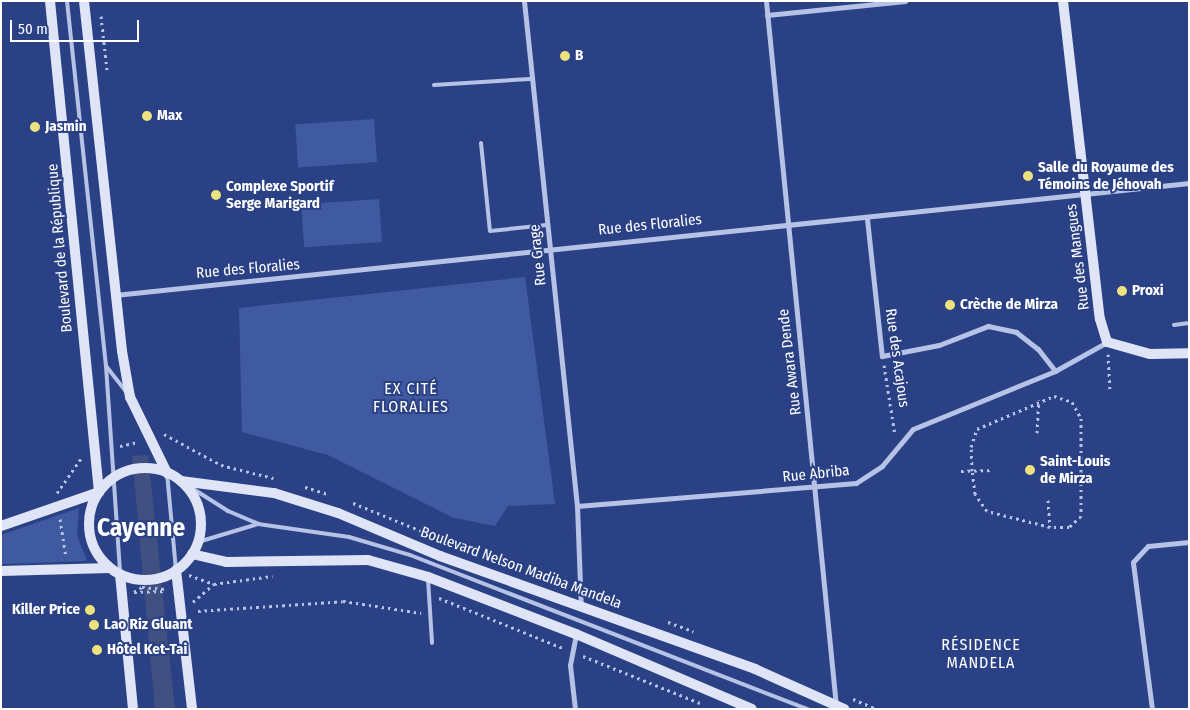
<!DOCTYPE html>
<meta charset="utf-8">
<style>
body{margin:0}
#map{position:relative;width:1190px;height:710px;overflow:hidden;background:#2b4185;font-family:"Fira Sans Condensed",sans-serif}
div>[style]{position:absolute}
[style*='--x']{left:calc(var(--x)*1px);top:calc(var(--y)*1px);width:calc(var(--w)*1px);rotate:calc(var(--a)*1deg)}
.green>*{inset:0;background:#405aa1;transform-origin:0 0}
.water>*{inset:0;background:#405081}
.path>*{height:3px;margin-top:-1.5px;transform-origin:0;background:repeating-linear-gradient(90deg,#b6c3e7 0 2.5px,transparent 0 6.5px)}
.lane>*{height:4px;margin:-2px;padding:0 2px;transform-origin:2px;border-radius:2px;background:#b6c3e7}
.street>*{height:5px;margin:-2.5px;padding:0 2.5px;transform-origin:2.5px;border-radius:2.5px;background:#b6c3e7}
.secondary>*{height:10px;margin:-5px;padding:0 5px;transform-origin:5px;border-radius:5px;background:#dfe5f7}
.secondary>.ring{margin:-5px;padding:0;box-sizing:content-box;background:none;border:10px solid #dfe5f7;border-radius:50%}
.dots>*{width:14px;height:14px;translate:-50% -50%;box-sizing:border-box;border:2px solid #2b4185;border-radius:50%}
span{translate:-50% -50%;white-space:nowrap;text-align:center;line-height:1.15;-webkit-text-stroke:4px #2b4185;paint-order:stroke}
.poi-label{font-size:15px;color:#fff;font-weight:700}
.left{translate:0 -50%;text-align:left}
.right{translate:-100% -50%;text-align:right}
.street-label{font-size:15px;color:#fff}
.neighbourhood-label{font-size:16px;color:#fff;letter-spacing:1px}
.town-label{font-size:25px;color:#fff;font-weight:700}
.frame{position:absolute;inset:0;border:2px solid #fff;pointer-events:none}
.scale{position:absolute;left:10px;top:20px;width:129px;height:22px;box-sizing:border-box;border:2px solid #fff;border-top:0;padding-left:6px;font-size:15px;line-height:18px;white-space:nowrap;color:#fff;-webkit-text-stroke:4px #2b4185;paint-order:stroke}
</style>
<div id="map">
<div class="green">
<div style="left:374px;top:119px;width:43px;height:79px;rotate:86deg"></div>
<div style="left:379px;top:199px;width:43px;height:78px;rotate:86deg"></div>
<div style="clip-path:polygon(525px 277px,555px 504px,508px 506px,495px 526px,454px 518px,328px 455px,242px 432px,239px 308px)"></div>
<div style="clip-path:polygon(79px 508px,77px 535px,87px 561px,1px 564px,1px 535px)"></div>
</div>
<div class="water">
<div style="clip-path:polygon(148px 455px,163px 597px,175px 709px,155px 709px,132px 456px)"></div>
</div>
<div class="path">
<div style="--x:101;--y:16;--w:54;--a:83.7"></div>
<div style="--x:1108;--y:354;--w:35;--a:87"></div>
<div style="--x:884;--y:365;--w:71;--a:81.1"></div>
<div style="--x:1054;--y:396;--w:19;--a:18"></div>
<div style="--x:1072;--y:402;--w:18;--a:61"></div>
<div style="--x:1081;--y:418;--w:98;--a:90"></div>
<div style="--x:1081;--y:516;--w:16;--a:137"></div>
<div style="--x:1069;--y:527;--w:19;--a:180"></div>
<div style="--x:1050;--y:527;--w:65;--a:-165.7"></div>
<div style="--x:987;--y:511;--w:21;--a:-125"></div>
<div style="--x:975;--y:494;--w:23;--a:-97"></div>
<div style="--x:972;--y:471;--w:24;--a:-92"></div>
<div style="--x:971;--y:447;--w:19;--a:-72"></div>
<div style="--x:977;--y:429;--w:84;--a:-23.2"></div>
<div style="--x:1037;--y:433;--w:33;--a:-87"></div>
<div style="--x:164;--y:434;--w:65;--a:28.5"></div>
<div style="--x:221;--y:465;--w:54;--a:14"></div>
<div style="--x:120;--y:446;--w:19;--a:-12"></div>
<div style="--x:961;--y:471;--w:31;--a:-2"></div>
<div style="--x:305;--y:487;--w:24;--a:17"></div>
<div style="--x:57;--y:493;--w:44;--a:-55.2"></div>
<div style="--x:1048;--y:500;--w:27;--a:86"></div>
<div style="--x:353;--y:503;--w:121;--a:22.3"></div>
<div style="--x:60;--y:519;--w:38;--a:81"></div>
<div style="--x:189;--y:575;--w:27;--a:20"></div>
<div style="--x:134;--y:592;--w:9;--a:-32"></div>
<div style="--x:142;--y:587;--w:24;--a:5"></div>
<div style="--x:134;--y:592;--w:31;--a:-2"></div>
<div style="--x:439;--y:598;--w:134;--a:22"></div>
<div style="--x:193;--y:602;--w:28;--a:-41"></div>
<div style="--x:214;--y:584;--w:59;--a:-7.9"></div>
<div style="--x:198;--y:611;--w:145;--a:-3.9"></div>
<div style="--x:343;--y:601;--w:79;--a:8.7"></div>
<div style="--x:668;--y:622;--w:27;--a:20"></div>
<div style="--x:583;--y:656;--w:126;--a:21.9"></div>
<div style="--x:853;--y:699;--w:26;--a:23"></div>
</div>
<div class="lane">
<div style="--x:67;--y:1;--w:367;--a:83.9"></div>
<div style="--x:106;--y:366;--w:208;--a:86.1"></div>
<div style="--x:434;--y:85;--w:96;--a:-3.6"></div>
<div style="--x:481;--y:143;--w:88;--a:84.2"></div>
<div style="--x:490;--y:231;--w:57;--a:-6"></div>
<div style="--x:1174;--y:325;--w:15;--a:-8"></div>
<div style="--x:106;--y:366;--w:33;--a:52"></div>
<div style="--x:167;--y:473;--w:97;--a:84.7"></div>
<div style="--x:187;--y:485;--w:49;--a:32.4"></div>
<div style="--x:228;--y:511;--w:33;--a:23"></div>
<div style="--x:258;--y:524;--w:92;--a:8.1"></div>
<div style="--x:349;--y:537;--w:64;--a:16.4"></div>
<div style="--x:410;--y:555;--w:427;--a:21.2"></div>
<div style="--x:198;--y:542;--w:63;--a:-16.7"></div>
<div style="--x:428;--y:579;--w:64;--a:86.4"></div>
</div>
<div class="street">
<div style="--x:524;--y:1;--w:508;--a:84.01"></div>
<div style="--x:577;--y:506;--w:102;--a:87.8"></div>
<div style="--x:766;--y:1;--w:708;--a:84.33"></div>
<div style="--x:767;--y:15;--w:139;--a:-5.8"></div>
<div style="--x:867;--y:219;--w:138;--a:83.8"></div>
<div style="--x:882;--y:356;--w:58;--a:-10.9"></div>
<div style="--x:939;--y:345;--w:53;--a:-21.2"></div>
<div style="--x:988;--y:326;--w:29;--a:12"></div>
<div style="--x:1016;--y:332;--w:28;--a:38"></div>
<div style="--x:1038;--y:349;--w:28;--a:52"></div>
<div style="--x:115;--y:295;--w:1080;--a:-5.95"></div>
<div style="--x:577;--y:506;--w:280;--a:-4.7"></div>
<div style="--x:856;--y:483;--w:31;--a:-33"></div>
<div style="--x:882;--y:466;--w:48;--a:-50"></div>
<div style="--x:913;--y:429;--w:153;--a:-22.2"></div>
<div style="--x:1055;--y:371;--w:60;--a:-29.1"></div>
<div style="--x:575;--y:709;--w:44;--a:-96.5"></div>
<div style="--x:570;--y:665;--w:32;--a:-79"></div>
<div style="--x:1152;--y:709;--w:148;--a:-97.4"></div>
<div style="--x:1133;--y:562;--w:22;--a:-47"></div>
<div style="--x:1148;--y:546;--w:41;--a:-5.6"></div>
</div>
<div class="secondary">
<div style="--x:50;--y:1;--w:493;--a:84.3"></div>
<div style="--x:84;--y:1;--w:352;--a:83.8"></div>
<div style="--x:122;--y:351;--w:47;--a:80.1"></div>
<div style="--x:130;--y:397;--w:85;--a:64"></div>
<div style="--x:1063;--y:1;--w:320;--a:83.4"></div>
<div style="--x:1100;--y:319;--w:24;--a:73"></div>
<div style="--x:1107;--y:342;--w:45;--a:15.6"></div>
<div style="--x:1150;--y:354;--w:39;--a:-1"></div>
<div class="ring" style="left:89px;top:468px;width:102px;height:102px"></div>
<div style="--x:181;--y:481;--w:94;--a:7.4"></div>
<div style="--x:274;--y:493;--w:67;--a:17.4"></div>
<div style="--x:338;--y:513;--w:111;--a:22.9"></div>
<div style="--x:440;--y:556;--w:335;--a:19.7"></div>
<div style="--x:755;--y:669;--w:98;--a:24.2"></div>
<div style="--x:1;--y:526;--w:104;--a:-19.1"></div>
<div style="--x:192;--y:554;--w:35;--a:13"></div>
<div style="--x:226;--y:562;--w:142;--a:-0.8"></div>
<div style="--x:368;--y:560;--w:62;--a:15.8"></div>
<div style="--x:428;--y:577;--w:159;--a:21.1"></div>
<div style="--x:576;--y:634;--w:191;--a:23.1"></div>
<div style="--x:176;--y:570;--w:140;--a:83.4"></div>
<div style="--x:1;--y:571;--w:109;--a:-1.6"></div>
<div style="--x:120;--y:574;--w:136;--a:84.5"></div>
</div>
<div class="dots">
<div style="left:565px;top:56px;background:#ede27e"></div>
<div style="left:147px;top:116px;background:#ede27e"></div>
<div style="left:35px;top:127px;background:#ede27e"></div>
<div style="left:1028px;top:176px;background:#ede27e"></div>
<div style="left:216px;top:195px;background:#ede27e"></div>
<div style="left:1122px;top:291px;background:#ede27e"></div>
<div style="left:950px;top:305px;background:#ede27e"></div>
<div style="left:1030px;top:470px;background:#ede27e"></div>
<div style="left:90px;top:610px;background:#ede27e"></div>
<div style="left:94px;top:625px;background:#ede27e"></div>
<div style="left:97px;top:650px;background:#ede27e"></div>
</div>
<div class="poi-label">
<span class="left" style="left:575px;top:56px">B</span>
<span class="left" style="left:157px;top:116px">Max</span>
<span class="left" style="left:45px;top:127px">Jasmin</span>
<span class="left" style="left:1038px;top:176px">Salle du Royaume des<br>Témoins de Jéhovah</span>
<span class="left" style="left:226px;top:195px">Complexe Sportif<br>Serge Marigard</span>
<span class="left" style="left:1132px;top:291px">Proxi</span>
<span class="left" style="left:960px;top:305px">Crèche de Mirza</span>
<span class="left" style="left:1040px;top:470px">Saint-Louis<br>de Mirza</span>
<span class="right" style="left:80px;top:610px">Killer Price</span>
<span class="left" style="left:104px;top:625px">Lao Riz Gluant</span>
<span class="left" style="left:107px;top:650px">Hôtel Ket-Tai</span>
</div>
<div class="street-label">
<span style="left:650px;top:225px;rotate:-6deg">Rue des Floralies</span>
<span style="left:60px;top:248px;rotate:-95deg">Boulevard de la République</span>
<span style="left:538px;top:255px;rotate:-96deg">Rue Grage</span>
<span style="left:1078px;top:257px;rotate:-97deg">Rue des Mangues</span>
<span style="left:248px;top:269px;rotate:-5deg">Rue des Floralies</span>
<span style="left:897px;top:358px;rotate:82deg">Rue des Acajous</span>
<span style="left:790px;top:362px;rotate:-97deg">Rue Awara Dende</span>
<span style="left:816px;top:474px;rotate:-6deg">Rue Abriba</span>
<span style="left:521px;top:568px;rotate:20deg">Boulevard Nelson Madiba Mandela</span>
</div>
<div class="neighbourhood-label">
<span style="left:411px;top:398px">EX CITÉ<br>FLORALIES</span>
<span style="left:981px;top:654px">RÉSIDENCE<br>MANDELA</span>
</div>
<div class="town-label">
<span style="left:141px;top:528px">Cayenne</span>
</div>
<div class="frame"></div>
<div class="scale">50 m</div>
</div>
